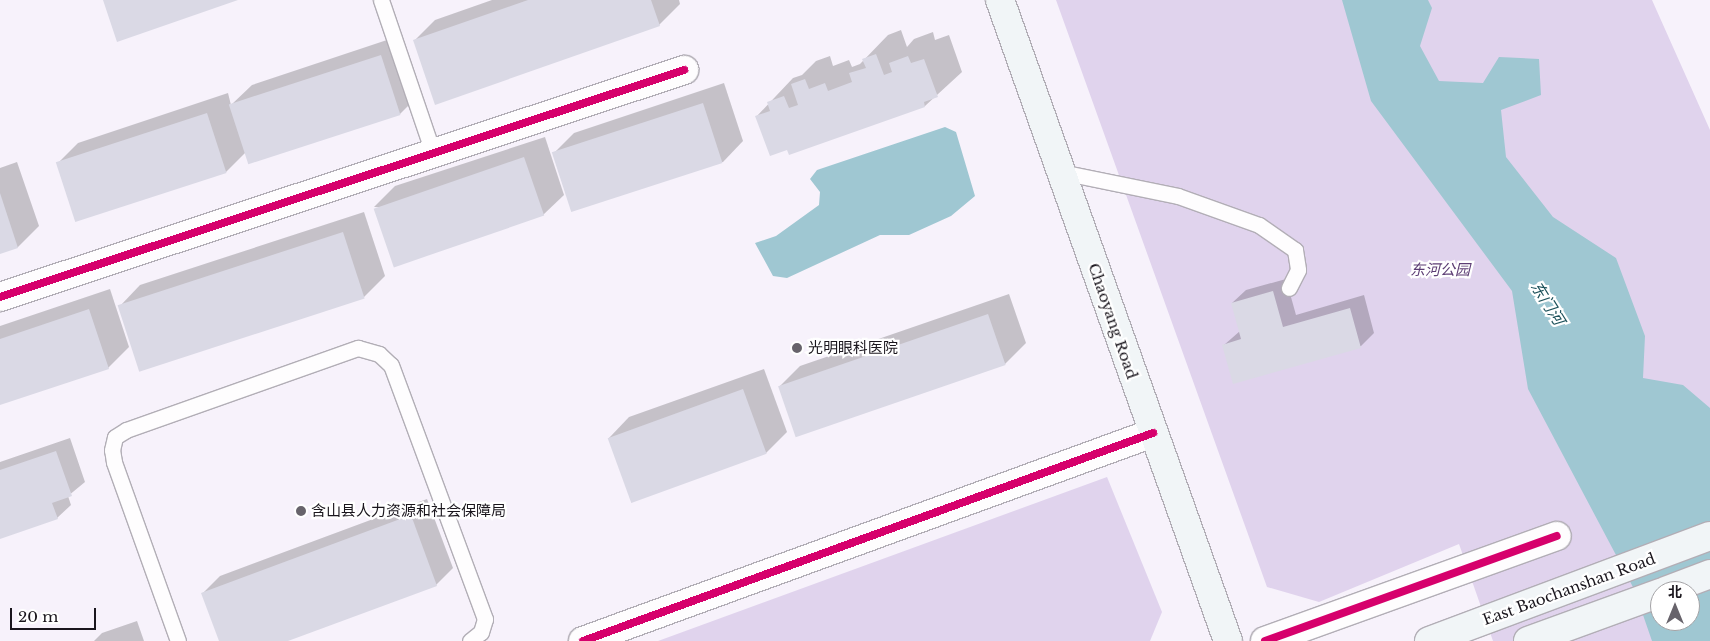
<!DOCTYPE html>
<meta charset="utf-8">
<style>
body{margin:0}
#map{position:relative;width:1710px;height:641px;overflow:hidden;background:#f7f2fb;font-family:"Libre Baskerville","Noto Sans SC",serif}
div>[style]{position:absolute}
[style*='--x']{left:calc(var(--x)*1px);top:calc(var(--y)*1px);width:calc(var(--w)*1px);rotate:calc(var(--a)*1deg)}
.green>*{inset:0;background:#e0d3ed}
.water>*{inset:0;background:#9fc7d2}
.shadow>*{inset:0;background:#0003}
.building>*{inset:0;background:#dad9e5;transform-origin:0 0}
.roads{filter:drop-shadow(1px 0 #b2aeb6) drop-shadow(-1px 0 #b2aeb6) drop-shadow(0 1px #b2aeb6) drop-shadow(0 -1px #b2aeb6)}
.lane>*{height:15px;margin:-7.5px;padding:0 7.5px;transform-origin:7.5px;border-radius:7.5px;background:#fefdfe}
.street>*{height:28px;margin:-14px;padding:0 14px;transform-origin:14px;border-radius:14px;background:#fefdfe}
.secondary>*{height:28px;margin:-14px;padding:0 14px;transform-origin:14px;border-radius:14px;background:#f1f5f7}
.cycleway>*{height:8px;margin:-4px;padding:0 4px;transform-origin:4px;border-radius:4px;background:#d6006c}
.dots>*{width:14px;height:14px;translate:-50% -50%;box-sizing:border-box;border:2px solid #fff;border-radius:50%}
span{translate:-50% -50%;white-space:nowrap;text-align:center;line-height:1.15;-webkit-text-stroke:4.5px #fff;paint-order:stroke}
.park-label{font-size:15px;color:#5c3d74;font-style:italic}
.street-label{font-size:15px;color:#1a161d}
.poi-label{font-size:15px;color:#1a161d}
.left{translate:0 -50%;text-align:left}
.water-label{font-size:16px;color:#1f535c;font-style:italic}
.north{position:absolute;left:1650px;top:581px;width:50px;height:50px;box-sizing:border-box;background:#fff;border:1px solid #a3a2a5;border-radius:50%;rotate:0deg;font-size:14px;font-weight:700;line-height:20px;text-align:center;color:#1a161d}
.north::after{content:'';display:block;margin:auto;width:18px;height:22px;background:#67636b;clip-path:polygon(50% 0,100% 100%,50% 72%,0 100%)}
.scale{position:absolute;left:10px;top:608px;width:86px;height:22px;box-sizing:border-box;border:2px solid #1a161d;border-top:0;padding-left:6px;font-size:15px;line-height:18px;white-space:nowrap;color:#1a161d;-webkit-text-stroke:4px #fff;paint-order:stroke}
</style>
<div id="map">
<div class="green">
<div style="clip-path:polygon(evenodd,1056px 0,1652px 0,1710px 130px,1710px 641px,1493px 641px,1459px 544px,1319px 602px,1267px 587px,1056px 0,1660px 591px,1690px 591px,1690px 621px,1660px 621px,1660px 591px)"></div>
<div style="clip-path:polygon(1107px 477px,1162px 612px,1150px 641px,658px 641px)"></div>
</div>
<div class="water">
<div style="clip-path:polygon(evenodd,1342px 0,1428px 0,1432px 8px,1420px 46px,1439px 81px,1483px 83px,1499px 57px,1539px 59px,1541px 95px,1501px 110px,1506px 157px,1553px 217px,1616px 258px,1645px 336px,1643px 378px,1683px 385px,1710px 408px,1710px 641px,1652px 641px,1634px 589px,1528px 389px,1512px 291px,1371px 101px,1342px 0,1660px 591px,1690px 591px,1690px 621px,1660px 621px,1660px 591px)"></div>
<div style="clip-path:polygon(945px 127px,956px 132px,975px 196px,951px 216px,909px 235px,880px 235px,787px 278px,773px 276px,755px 243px,776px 236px,819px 205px,820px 192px,810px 179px,817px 170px)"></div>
</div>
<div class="shadow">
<div style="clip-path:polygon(492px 0,679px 0,680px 4px,659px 25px,414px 41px,435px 20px)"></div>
<div style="clip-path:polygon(901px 30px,907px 47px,914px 39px,933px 32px,935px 40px,949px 35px,962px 72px,925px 106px,757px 116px,793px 78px,802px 75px,816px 61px,830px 56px,833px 66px,849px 60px,852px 67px,860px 64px,888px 35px)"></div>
<div style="clip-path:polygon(402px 35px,421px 93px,400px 114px,246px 152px,226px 172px,57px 164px,78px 143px,228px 93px,231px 105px,252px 85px)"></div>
<div style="clip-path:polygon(724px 83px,743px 141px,723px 162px,553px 154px,574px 133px)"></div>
<div style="clip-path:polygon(545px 137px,564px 195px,543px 215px,374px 207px,395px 186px)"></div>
<div style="clip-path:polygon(17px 162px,39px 226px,18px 247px,0 253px,0 168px)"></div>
<div style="clip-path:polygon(364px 212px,385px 276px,364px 297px,120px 306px,140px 285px)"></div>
<div style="clip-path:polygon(1286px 279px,1296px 315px,1364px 295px,1374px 333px,1361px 346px,1234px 382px,1224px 345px,1240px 331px,1232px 303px,1246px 290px)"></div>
<div style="clip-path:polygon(110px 289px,129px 347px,108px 368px,0 404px,0 326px)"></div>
<div style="clip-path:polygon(1009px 294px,1026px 343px,1005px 364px,779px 387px,800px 366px)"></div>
<div style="clip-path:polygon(764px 369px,787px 432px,766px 453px,609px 438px,629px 417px)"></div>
<div style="clip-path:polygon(70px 438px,85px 482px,68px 496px,71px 505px,57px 518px,0 537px,0 462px)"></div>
<div style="clip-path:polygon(427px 499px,453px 568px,436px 585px,284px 641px,221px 641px,203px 593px,220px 576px)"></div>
<div style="clip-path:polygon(137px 621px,144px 641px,94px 641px,102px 633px)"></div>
</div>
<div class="building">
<div style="clip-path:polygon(103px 0,238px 0,117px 42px)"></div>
<div style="clip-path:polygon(528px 0,651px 0,660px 26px,435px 105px,413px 40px)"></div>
<div style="clip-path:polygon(876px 54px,884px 75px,892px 72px,889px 63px,908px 56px,911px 63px,924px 59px,938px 97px,924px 102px,925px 107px,789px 155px,787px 150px,770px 156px,755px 116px,770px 111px,767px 102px,784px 96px,789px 108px,798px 105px,791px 84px,805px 79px,809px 89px,825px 83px,828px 91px,852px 82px,849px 73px,866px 68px,862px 59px)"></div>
<div style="left:381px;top:55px;width:63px;height:160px;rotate:72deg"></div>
<div style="left:703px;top:103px;width:63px;height:159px;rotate:72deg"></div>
<div style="left:207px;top:113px;width:63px;height:159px;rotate:72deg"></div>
<div style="left:524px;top:157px;width:62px;height:159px;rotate:71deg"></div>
<div style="clip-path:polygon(0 193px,18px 248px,0 254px)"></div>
<div style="left:343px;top:232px;width:70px;height:237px;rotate:72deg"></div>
<div style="clip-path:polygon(1273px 291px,1283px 327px,1350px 308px,1361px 348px,1233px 384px,1222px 345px,1241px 339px,1231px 303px)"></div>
<div style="clip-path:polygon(89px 309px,109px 369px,0 405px,0 339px)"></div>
<div style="left:988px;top:314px;width:54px;height:222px;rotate:71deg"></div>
<div style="left:743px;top:389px;width:69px;height:144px;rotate:70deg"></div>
<div style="clip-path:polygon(56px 451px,72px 496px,52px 503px,58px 519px,0 539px,0 470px)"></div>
<div style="clip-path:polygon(411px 515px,437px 586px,288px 641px,219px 641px,201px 593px)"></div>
</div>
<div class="roads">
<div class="lane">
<div style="--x:381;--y:0;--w:162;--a:71.2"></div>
<div style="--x:1061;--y:172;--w:119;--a:11.6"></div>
<div style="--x:1178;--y:196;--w:86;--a:19.7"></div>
<div style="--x:1259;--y:225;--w:44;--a:34.8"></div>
<div style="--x:1295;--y:250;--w:20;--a:81"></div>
<div style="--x:1298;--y:270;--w:20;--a:117"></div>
<div style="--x:178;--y:641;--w:190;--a:-109.7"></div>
<div style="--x:114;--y:462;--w:12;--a:-99"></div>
<div style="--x:112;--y:450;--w:13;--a:-77"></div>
<div style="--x:115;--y:437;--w:13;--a:-32"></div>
<div style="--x:126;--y:430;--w:246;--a:-19.5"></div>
<div style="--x:358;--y:348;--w:22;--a:16"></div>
<div style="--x:379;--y:354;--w:16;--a:43"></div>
<div style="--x:391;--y:365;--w:271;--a:69.7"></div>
<div style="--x:485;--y:619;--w:14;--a:107"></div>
<div style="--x:481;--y:632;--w:14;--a:141"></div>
</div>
<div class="street">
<div style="--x:0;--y:297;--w:721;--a:-18.36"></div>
<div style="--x:583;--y:641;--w:607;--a:-20.05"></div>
<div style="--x:1265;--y:641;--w:310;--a:-19.8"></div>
</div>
<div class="secondary">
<div style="--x:1000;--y:0;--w:680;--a:70.42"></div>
<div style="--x:1665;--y:591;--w:48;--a:-20.7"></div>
<div style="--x:1429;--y:641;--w:300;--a:-20.5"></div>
<div style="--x:1528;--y:641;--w:140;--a:-20"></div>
</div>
</div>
<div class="cycleway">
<div style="--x:0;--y:297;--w:721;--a:-18.36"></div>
<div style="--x:583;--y:641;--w:607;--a:-20.05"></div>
<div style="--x:1265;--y:641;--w:310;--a:-19.8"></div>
</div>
<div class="dots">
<div style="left:797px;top:348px;background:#67636b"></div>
<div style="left:301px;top:511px;background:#67636b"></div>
</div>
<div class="park-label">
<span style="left:1440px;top:270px">东河公园</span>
</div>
<div class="street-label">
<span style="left:1113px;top:321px;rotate:71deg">Chaoyang Road</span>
<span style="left:1569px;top:589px;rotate:-20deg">East Baochanshan Road</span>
</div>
<div class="poi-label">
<span class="left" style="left:808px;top:348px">光明眼科医院</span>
<span class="left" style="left:311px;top:511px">含山县人力资源和社会保障局</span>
</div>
<div class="water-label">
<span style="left:1548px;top:303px;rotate:58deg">东门河</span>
</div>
<div class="north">北</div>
<div class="scale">20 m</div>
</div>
